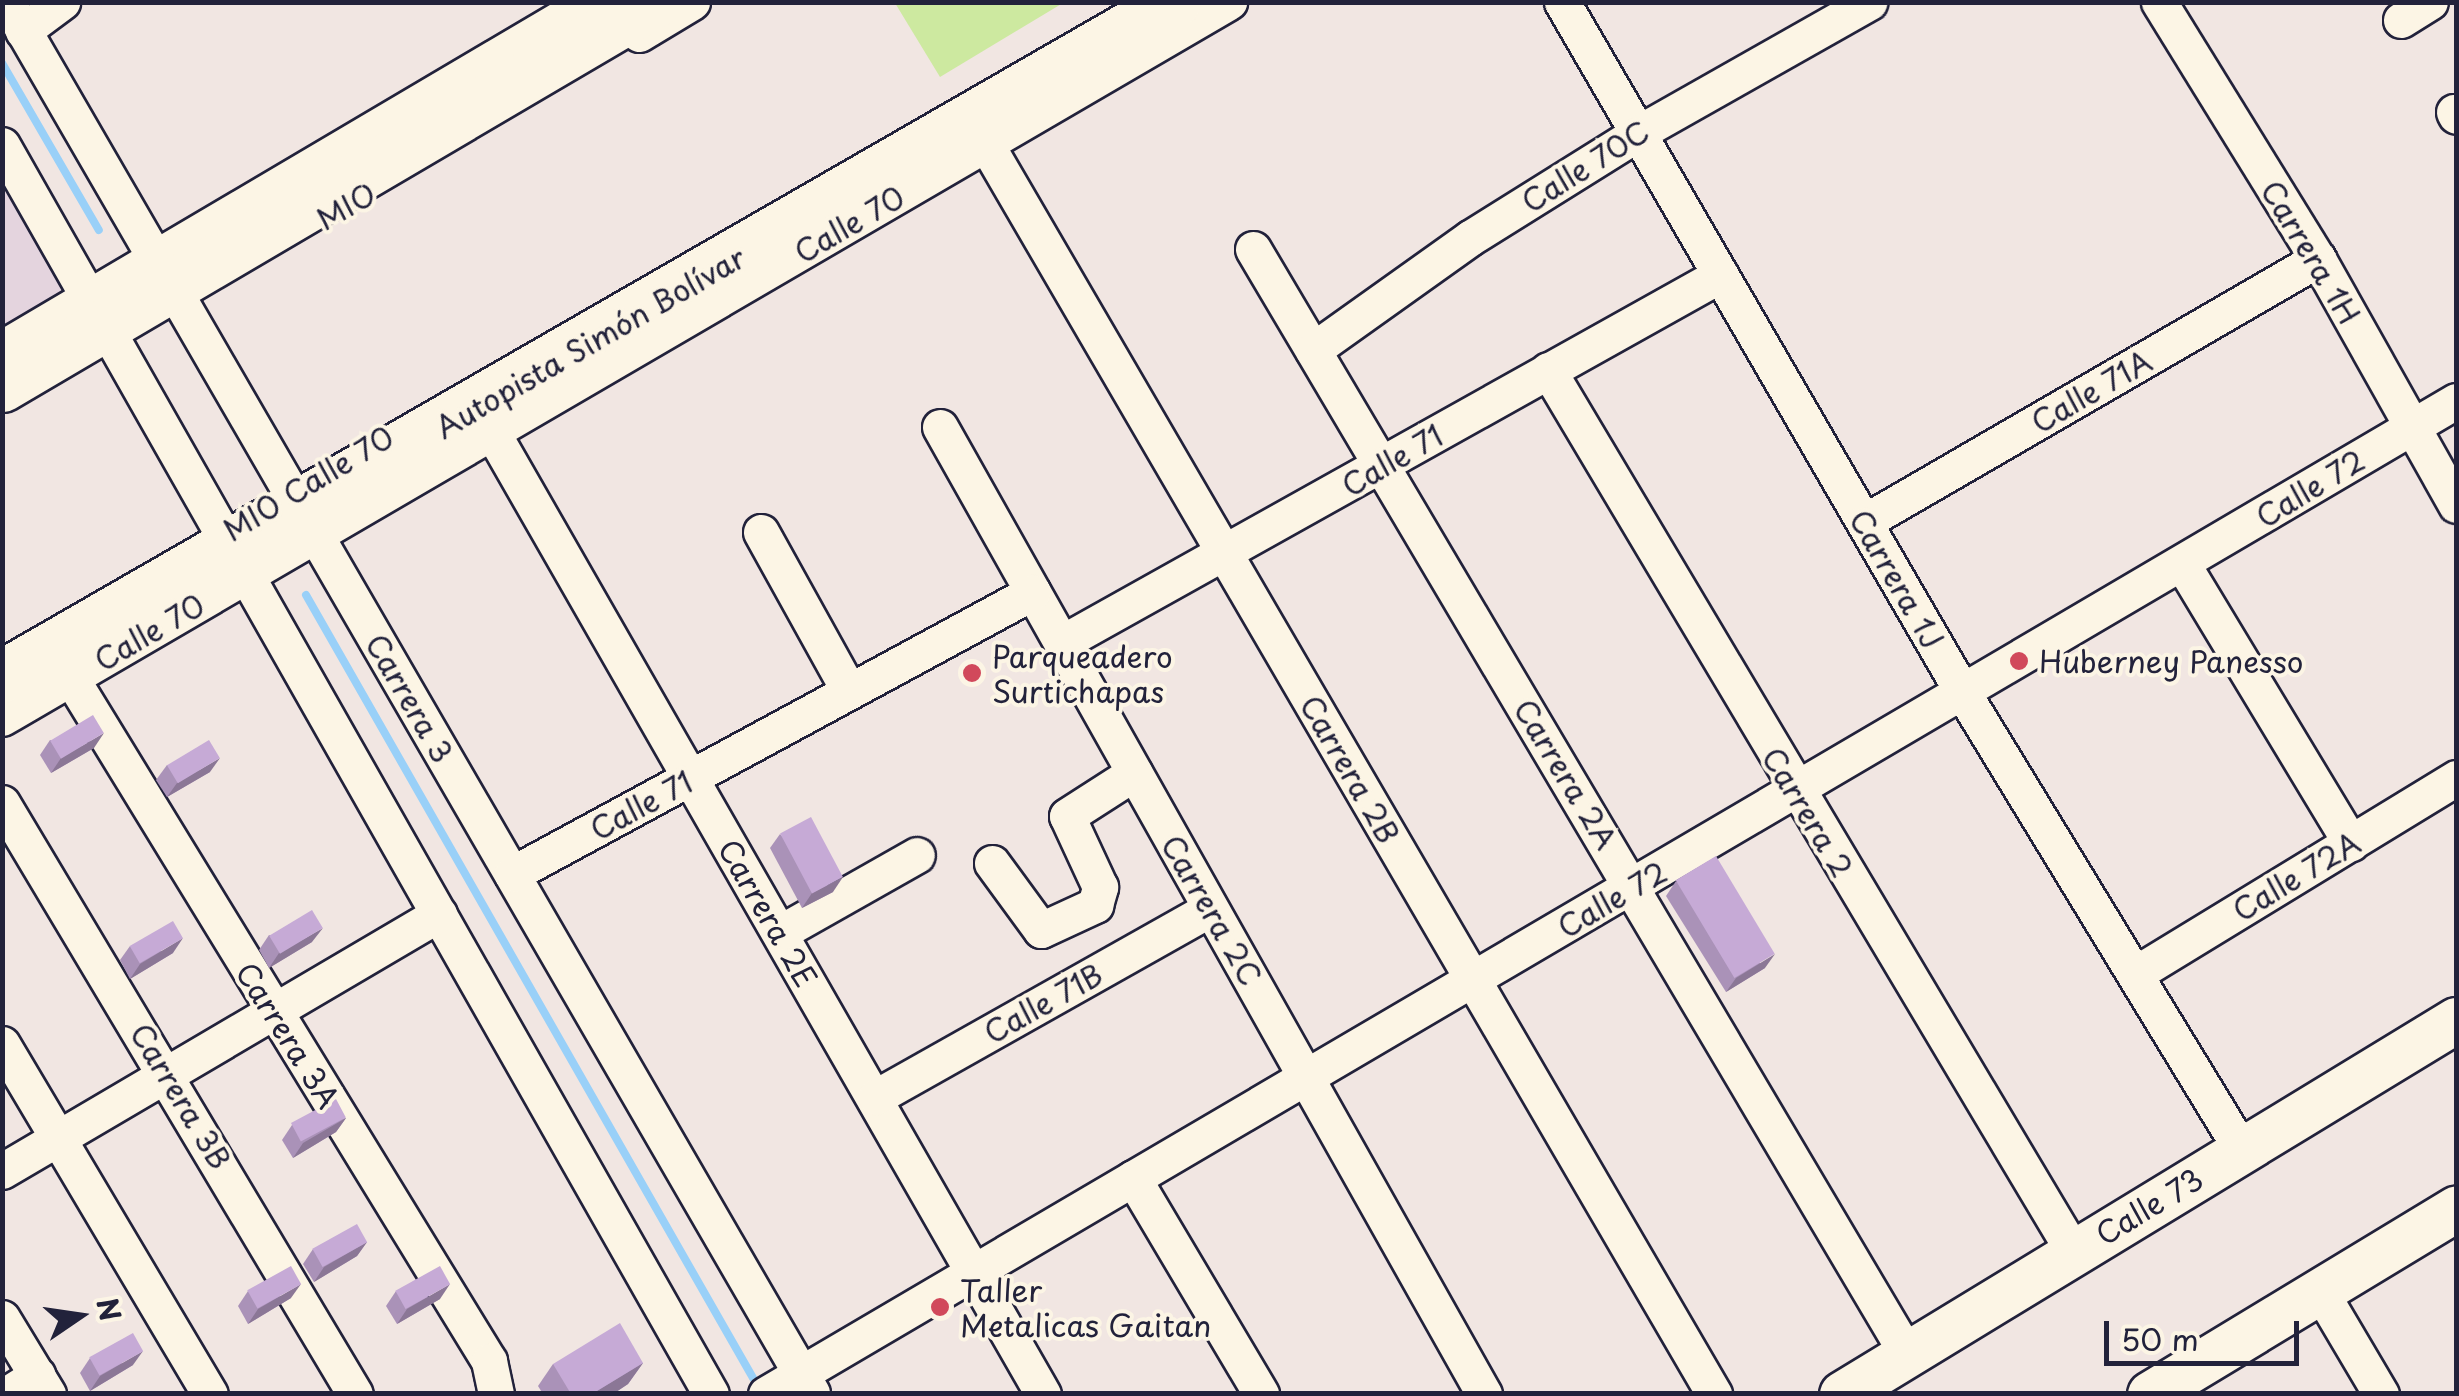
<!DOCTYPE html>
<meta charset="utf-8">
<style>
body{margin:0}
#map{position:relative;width:2459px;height:1396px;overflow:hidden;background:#f1e6e2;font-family:"Playpen Sans",sans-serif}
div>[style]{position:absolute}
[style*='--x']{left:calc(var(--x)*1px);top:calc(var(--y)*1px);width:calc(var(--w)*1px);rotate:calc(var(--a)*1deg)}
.built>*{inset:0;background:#e4d4de}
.green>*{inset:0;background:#cde9a0}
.stream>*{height:8px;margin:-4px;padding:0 4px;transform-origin:4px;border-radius:4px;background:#99d0f8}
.roads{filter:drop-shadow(2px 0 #22223b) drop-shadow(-2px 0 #22223b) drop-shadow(0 2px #22223b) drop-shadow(0 -2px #22223b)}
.minor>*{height:35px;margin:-17.5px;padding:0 17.5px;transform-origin:17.5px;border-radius:17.5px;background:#fcf5e5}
.major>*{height:45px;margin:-22.5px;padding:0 22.5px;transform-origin:22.5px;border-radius:22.5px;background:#fcf5e5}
.highway>*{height:52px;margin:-26px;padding:0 26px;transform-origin:26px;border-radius:26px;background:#fcf5e5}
.wall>*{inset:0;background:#aa92b8}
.shaded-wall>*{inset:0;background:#8b7796}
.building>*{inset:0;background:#c6aad6;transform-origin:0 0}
.dots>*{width:28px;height:28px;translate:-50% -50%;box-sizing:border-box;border:5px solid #fcf5e5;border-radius:50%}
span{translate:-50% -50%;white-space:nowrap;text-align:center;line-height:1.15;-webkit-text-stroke:8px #fcf5e5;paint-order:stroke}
.street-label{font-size:30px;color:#22223b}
.poi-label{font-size:30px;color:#22223b}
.left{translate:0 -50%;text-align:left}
.frame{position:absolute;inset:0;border:5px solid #22223b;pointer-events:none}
.north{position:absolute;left:30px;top:1266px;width:100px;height:100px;-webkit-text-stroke:8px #fcf5e5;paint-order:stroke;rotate:77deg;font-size:28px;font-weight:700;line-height:40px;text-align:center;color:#22223b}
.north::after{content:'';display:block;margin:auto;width:35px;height:45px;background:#22223b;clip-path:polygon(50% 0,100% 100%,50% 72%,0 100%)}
.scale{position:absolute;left:2104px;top:1321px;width:195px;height:45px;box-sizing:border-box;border:5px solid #22223b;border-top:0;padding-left:12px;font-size:30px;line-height:35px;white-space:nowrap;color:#22223b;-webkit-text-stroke:8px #fcf5e5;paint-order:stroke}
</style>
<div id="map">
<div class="built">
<div style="clip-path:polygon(2px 145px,88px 296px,2px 348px)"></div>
</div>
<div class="green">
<div style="clip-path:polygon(895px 3px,1063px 3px,940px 77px)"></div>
</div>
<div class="stream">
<div style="--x:2;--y:63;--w:193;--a:59.9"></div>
<div style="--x:306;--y:595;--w:902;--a:60.28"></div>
</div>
<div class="roads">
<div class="minor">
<div style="--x:7;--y:2;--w:1607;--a:59.94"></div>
<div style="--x:1562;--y:2;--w:799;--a:59.87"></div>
<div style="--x:1963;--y:693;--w:534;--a:58.63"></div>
<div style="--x:2159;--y:2;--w:302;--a:58.3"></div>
<div style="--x:2318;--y:259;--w:282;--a:60.7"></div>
<div style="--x:2401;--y:20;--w:34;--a:-32"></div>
<div style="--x:23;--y:31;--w:49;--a:-36.6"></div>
<div style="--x:639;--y:34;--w:62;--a:-31.1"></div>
<div style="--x:2454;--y:112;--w:4;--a:63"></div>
<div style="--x:986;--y:144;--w:1447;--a:59.78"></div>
<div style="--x:2;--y:145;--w:1436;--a:60.42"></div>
<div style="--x:1253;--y:249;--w:1284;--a:59.38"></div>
<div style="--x:2;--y:348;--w:681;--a:-30.56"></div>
<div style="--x:1313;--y:350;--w:193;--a:-35.5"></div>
<div style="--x:1470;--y:238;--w:198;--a:-32"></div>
<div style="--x:1638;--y:133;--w:266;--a:-29.5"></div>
<div style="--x:1548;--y:370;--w:1026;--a:59.21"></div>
<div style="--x:940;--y:427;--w:1110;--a:60.64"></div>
<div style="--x:492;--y:432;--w:1109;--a:60.2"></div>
<div style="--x:1864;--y:522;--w:525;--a:-30.08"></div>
<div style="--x:761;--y:532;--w:182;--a:61"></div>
<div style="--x:2183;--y:565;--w:325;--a:58.9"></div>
<div style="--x:1063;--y:642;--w:753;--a:-29.19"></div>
<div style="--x:71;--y:678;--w:801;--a:58.53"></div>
<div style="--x:489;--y:1361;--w:34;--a:78"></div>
<div style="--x:2;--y:718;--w:1421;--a:-30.27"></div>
<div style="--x:2;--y:803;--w:688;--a:59.15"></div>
<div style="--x:992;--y:863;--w:83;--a:53.8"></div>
<div style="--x:1041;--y:930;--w:60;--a:-24.8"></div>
<div style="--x:1095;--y:905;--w:19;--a:-74"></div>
<div style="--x:1100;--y:887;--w:78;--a:-114.9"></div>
<div style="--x:1067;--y:816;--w:80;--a:-32.7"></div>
<div style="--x:512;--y:874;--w:592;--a:-28.43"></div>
<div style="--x:781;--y:932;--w:156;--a:-29.5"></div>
<div style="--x:2135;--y:974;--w:376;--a:-31.4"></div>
<div style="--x:2;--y:1044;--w:407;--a:59.3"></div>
<div style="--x:876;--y:1097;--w:383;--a:-29.4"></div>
<div style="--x:2;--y:1171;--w:507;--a:-30.46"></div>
<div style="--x:1133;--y:1178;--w:251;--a:59.3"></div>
<div style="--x:2320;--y:1291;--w:120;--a:59.4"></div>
<div style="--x:2;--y:1318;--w:89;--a:58.8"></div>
<div style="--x:7;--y:1394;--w:36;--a:-32"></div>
<div style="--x:766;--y:1394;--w:1960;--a:-30.44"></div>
</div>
<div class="major">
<div style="--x:1842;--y:1394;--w:719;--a:-31.35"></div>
<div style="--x:2150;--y:1394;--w:358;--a:-31.2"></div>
</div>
<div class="highway">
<div style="--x:2;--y:386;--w:758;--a:-30.46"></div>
<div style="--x:2;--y:677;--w:1353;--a:-29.92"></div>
</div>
</div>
<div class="wall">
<div style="clip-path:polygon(50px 740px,94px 748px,51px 773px,40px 755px)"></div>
<div style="clip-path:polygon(167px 765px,210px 772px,167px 797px,156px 780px)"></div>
<div style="clip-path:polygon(780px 834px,833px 892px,802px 908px,770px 848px)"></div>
<div style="clip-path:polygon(1676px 881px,1765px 968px,1726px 992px,1666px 896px)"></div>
<div style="clip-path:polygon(269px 935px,312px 942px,269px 968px,259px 950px)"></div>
<div style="clip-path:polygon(130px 946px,173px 953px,130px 979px,120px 960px)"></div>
<div style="clip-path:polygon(346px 1118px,336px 1132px,293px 1158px,282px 1140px,292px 1125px)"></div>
<div style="clip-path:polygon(367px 1242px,357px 1256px,314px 1282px,303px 1264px,313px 1249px)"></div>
<div style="clip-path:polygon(248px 1291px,291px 1298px,248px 1324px,238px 1306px)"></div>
<div style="clip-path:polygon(396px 1291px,440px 1299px,397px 1324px,386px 1306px)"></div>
<div style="clip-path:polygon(90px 1358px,133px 1365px,90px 1391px,80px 1373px)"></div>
<div style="clip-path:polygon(643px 1363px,628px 1384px,613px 1394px,543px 1394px,538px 1386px,553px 1364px)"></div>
</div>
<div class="shaded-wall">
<div style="clip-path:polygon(104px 733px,94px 748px,51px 773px,61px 758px)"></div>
<div style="clip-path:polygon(220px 758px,210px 772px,167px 797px,177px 783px)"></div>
<div style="clip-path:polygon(843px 877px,833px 892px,802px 908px,812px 893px)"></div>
<div style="clip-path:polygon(323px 928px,312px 942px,269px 968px,279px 953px)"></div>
<div style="clip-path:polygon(183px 938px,173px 953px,130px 979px,140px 964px)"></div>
<div style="clip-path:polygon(1775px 954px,1765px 968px,1726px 992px,1736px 978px)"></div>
<div style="clip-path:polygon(346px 1118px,336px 1132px,293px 1158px,303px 1143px)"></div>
<div style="clip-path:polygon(367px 1242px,357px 1256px,314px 1282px,324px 1267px)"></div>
<div style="clip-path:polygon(301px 1284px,291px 1298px,248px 1324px,258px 1309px)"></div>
<div style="clip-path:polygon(450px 1284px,440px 1299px,397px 1324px,407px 1309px)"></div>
<div style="clip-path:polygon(143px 1351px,133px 1365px,90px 1391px,100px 1376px)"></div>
<div style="clip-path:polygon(643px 1363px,628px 1384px,613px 1394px,592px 1394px)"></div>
</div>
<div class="building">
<div style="left:93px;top:715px;width:21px;height:50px;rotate:59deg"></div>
<div style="left:209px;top:740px;width:21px;height:49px;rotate:59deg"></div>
<div style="left:811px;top:817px;width:68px;height:35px;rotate:62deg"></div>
<div style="left:1716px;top:856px;width:114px;height:47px;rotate:59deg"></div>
<div style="left:312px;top:910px;width:21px;height:50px;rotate:59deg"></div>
<div style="left:173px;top:921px;width:20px;height:50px;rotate:60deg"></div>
<div style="left:336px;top:1099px;width:21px;height:51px;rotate:62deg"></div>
<div style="left:357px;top:1224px;width:21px;height:51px;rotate:61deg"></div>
<div style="left:291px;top:1266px;width:21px;height:50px;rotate:61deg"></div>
<div style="left:440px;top:1266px;width:21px;height:51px;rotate:61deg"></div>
<div style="clip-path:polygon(620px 1323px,643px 1363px,592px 1394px,571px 1394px,553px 1364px)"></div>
<div style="left:133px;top:1333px;width:21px;height:50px;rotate:61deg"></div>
</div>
<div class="dots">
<div style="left:2019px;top:661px;background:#d1495b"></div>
<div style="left:972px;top:673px;background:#d1495b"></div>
<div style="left:940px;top:1307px;background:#d1495b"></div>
</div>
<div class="street-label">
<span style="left:1585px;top:166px;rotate:-32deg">Calle 70C</span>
<span style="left:346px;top:206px;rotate:-30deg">MIO</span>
<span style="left:849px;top:224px;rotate:-30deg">Calle 70</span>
<span style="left:2311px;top:252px;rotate:59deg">Carrera 1H</span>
<span style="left:590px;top:342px;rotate:-30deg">Autopista Simón Bolívar</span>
<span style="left:2091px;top:391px;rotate:-30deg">Calle 71A</span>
<span style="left:1392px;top:460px;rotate:-30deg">Calle 71</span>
<span style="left:308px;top:483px;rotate:-31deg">MIO Calle 70</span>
<span style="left:2310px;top:488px;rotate:-31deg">Calle 72</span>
<span style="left:1897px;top:579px;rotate:60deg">Carrera 1J</span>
<span style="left:149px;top:632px;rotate:-30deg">Calle 70</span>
<span style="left:410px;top:698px;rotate:60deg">Carrera 3</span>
<span style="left:1350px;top:769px;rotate:60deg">Carrera 2B</span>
<span style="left:1566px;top:774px;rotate:59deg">Carrera 2A</span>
<span style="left:641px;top:805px;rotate:-28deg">Calle 71</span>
<span style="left:1808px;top:812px;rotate:59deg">Carrera 2</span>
<span style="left:2296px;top:876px;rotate:-31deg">Calle 72A</span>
<span style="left:1612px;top:899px;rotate:-30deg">Calle 72</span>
<span style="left:1212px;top:910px;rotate:60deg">Carrera 2C</span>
<span style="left:768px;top:913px;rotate:60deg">Carrera 2E</span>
<span style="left:1043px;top:1003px;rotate:-29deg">Calle 71B</span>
<span style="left:288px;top:1035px;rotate:58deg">Carrera 3A</span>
<span style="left:181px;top:1096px;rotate:59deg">Carrera 3B</span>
<span style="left:2149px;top:1206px;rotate:-31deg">Calle 73</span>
</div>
<div class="poi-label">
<span class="left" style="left:992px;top:673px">Parqueadero<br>Surtichapas</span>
<span class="left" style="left:2039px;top:661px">Huberney Panesso</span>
<span class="left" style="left:960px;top:1307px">Taller<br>Metalicas Gaitan</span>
</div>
<div class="frame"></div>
<div class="north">N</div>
<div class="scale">50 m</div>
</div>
